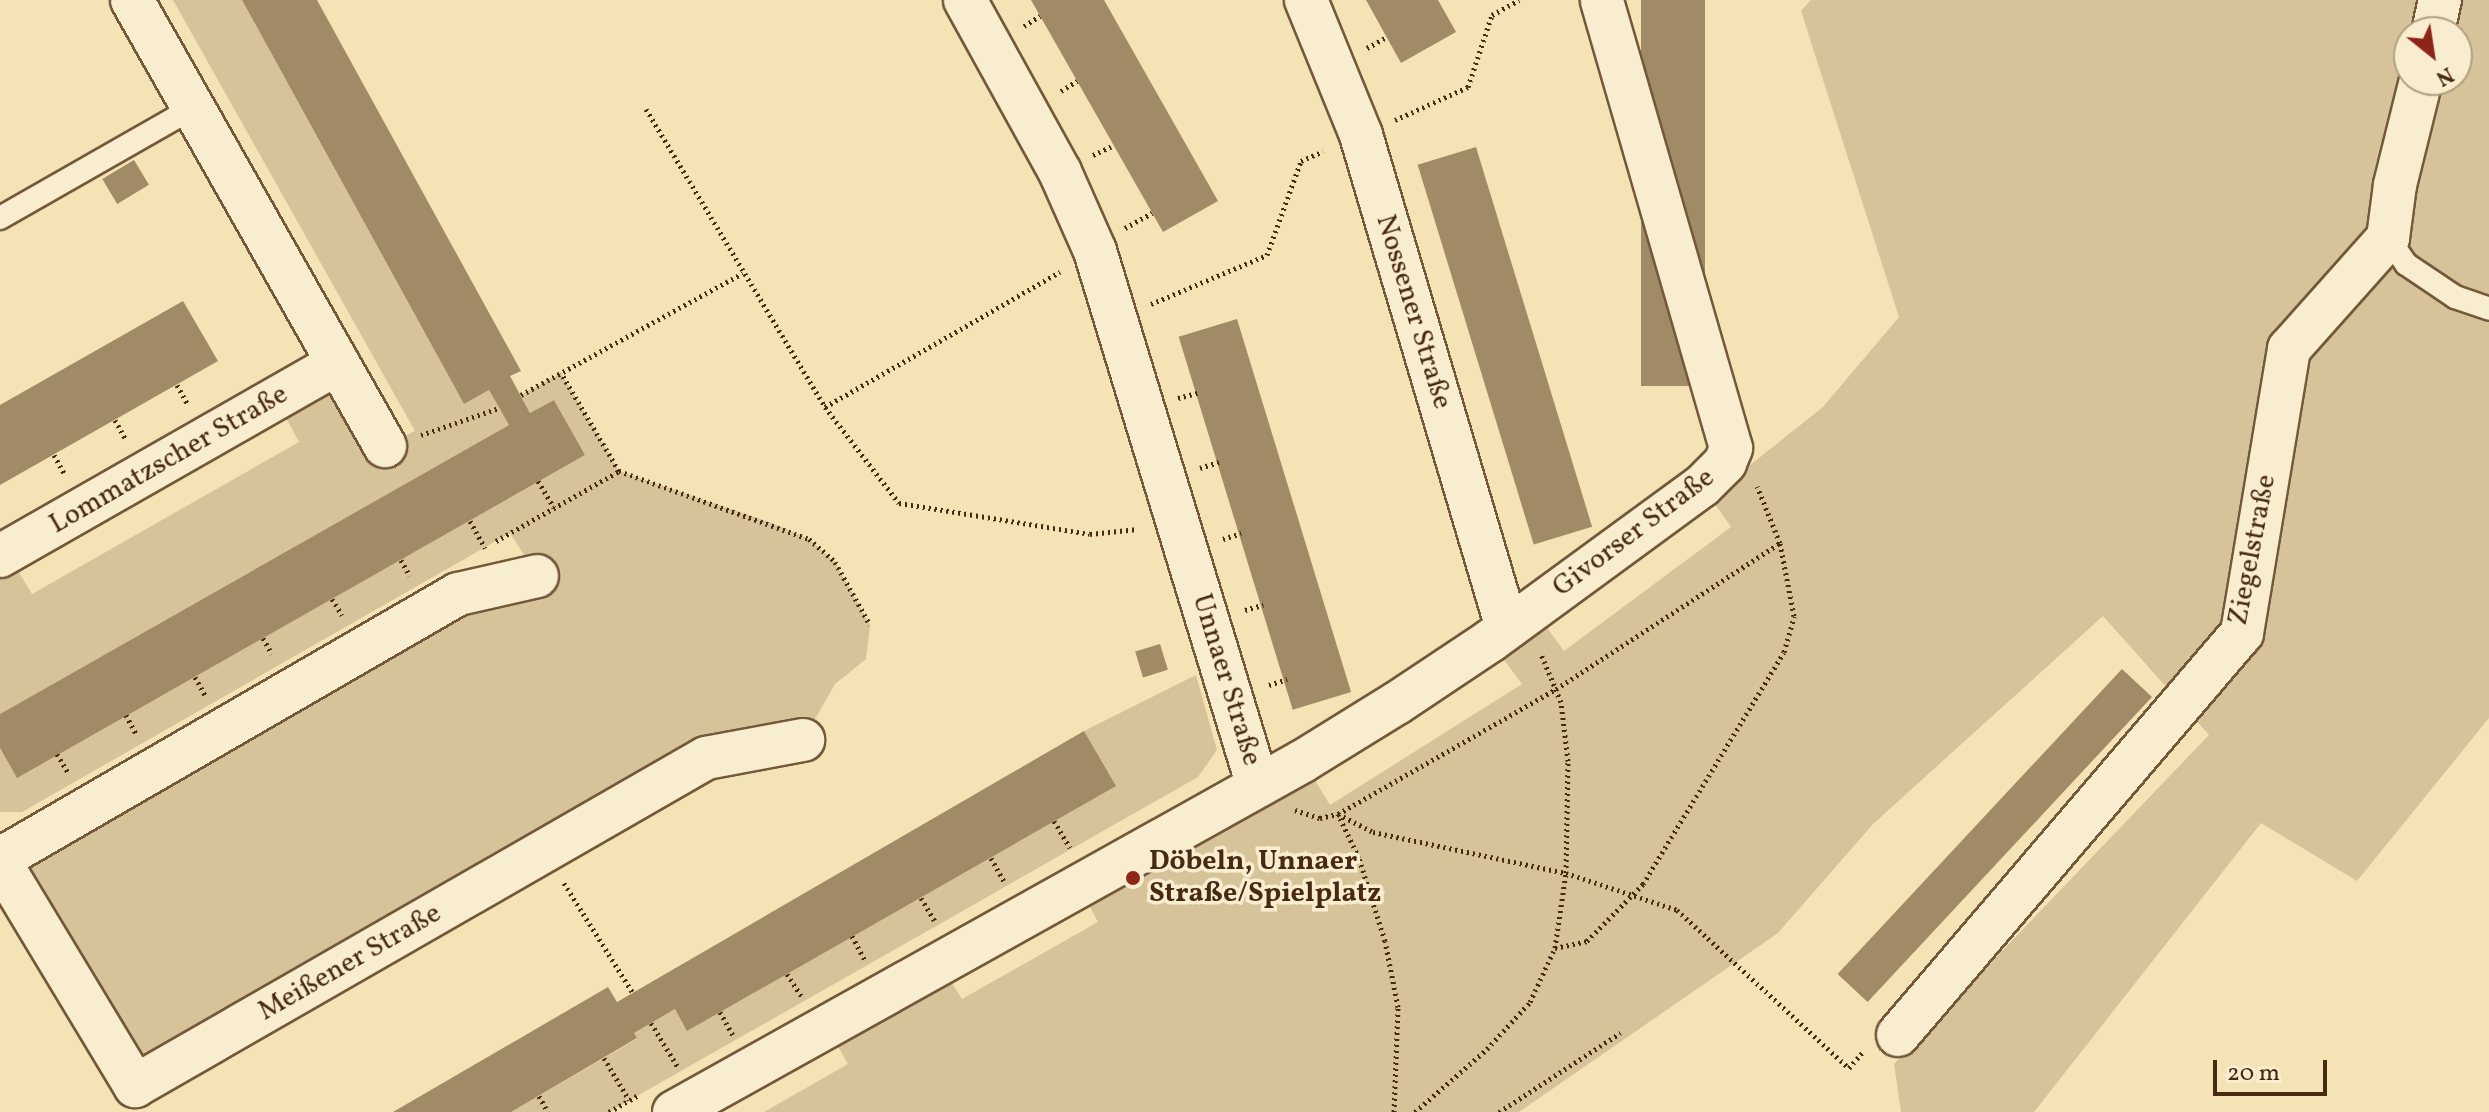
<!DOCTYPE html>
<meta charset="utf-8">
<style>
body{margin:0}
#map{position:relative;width:2489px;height:1112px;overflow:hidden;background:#f4e3b5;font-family:Vollkorn,serif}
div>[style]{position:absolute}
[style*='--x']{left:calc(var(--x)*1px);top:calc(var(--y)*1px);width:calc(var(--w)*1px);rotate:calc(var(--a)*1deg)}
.green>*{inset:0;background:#d7c399}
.building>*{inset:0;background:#a18a66;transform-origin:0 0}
.path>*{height:5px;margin-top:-2.5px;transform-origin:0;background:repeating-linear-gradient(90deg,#482911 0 2px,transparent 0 6px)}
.roads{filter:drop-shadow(2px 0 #73583a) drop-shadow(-2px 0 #73583a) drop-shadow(0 2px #73583a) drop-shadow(0 -2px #73583a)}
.service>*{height:22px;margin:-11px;padding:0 11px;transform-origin:11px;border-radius:11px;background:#f8edcf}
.minor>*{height:42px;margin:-21px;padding:0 21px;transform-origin:21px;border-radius:21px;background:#f8edcf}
.dots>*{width:22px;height:22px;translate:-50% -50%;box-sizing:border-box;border:4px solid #f8edcf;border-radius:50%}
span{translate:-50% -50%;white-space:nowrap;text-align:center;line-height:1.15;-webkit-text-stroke:7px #f8edcf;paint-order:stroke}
.street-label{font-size:28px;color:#482911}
.poi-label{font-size:28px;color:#482911;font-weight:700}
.left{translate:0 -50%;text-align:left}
.north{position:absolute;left:2393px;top:16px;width:80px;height:80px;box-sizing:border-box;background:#f8edcf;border:2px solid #b29f83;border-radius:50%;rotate:150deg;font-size:22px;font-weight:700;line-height:32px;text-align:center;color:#482911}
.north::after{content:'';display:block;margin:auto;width:28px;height:36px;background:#8f2418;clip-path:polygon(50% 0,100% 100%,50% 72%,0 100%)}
.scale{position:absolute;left:2213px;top:1060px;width:114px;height:36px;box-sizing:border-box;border:4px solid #482911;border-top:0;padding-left:10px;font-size:24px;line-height:28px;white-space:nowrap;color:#482911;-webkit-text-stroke:6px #f8edcf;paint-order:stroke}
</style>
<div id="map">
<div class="green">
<div style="clip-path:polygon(173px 0,242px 0,464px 404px,489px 390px,509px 425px,0 714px,0 574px,15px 566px,32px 594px,299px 442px,276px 399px,338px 363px,384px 446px,415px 431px)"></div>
<div style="clip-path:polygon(evenodd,1811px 0,2489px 0,2489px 718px,2357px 881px,2261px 823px,2034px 1112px,1901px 1112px,1894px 1064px,2209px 735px,2103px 616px,1873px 824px,1778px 933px,1519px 1112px,764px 1112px,848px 1064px,832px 1036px,945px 972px,962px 999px,1098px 922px,1083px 894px,1310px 772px,1330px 805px,1522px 684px,1496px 649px,1540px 618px,1564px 651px,1731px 527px,1710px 497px,1823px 407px,1899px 317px,1801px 11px,1811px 0,2409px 32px,2457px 32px,2457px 80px,2409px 80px,2409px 32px)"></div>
<div style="clip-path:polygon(561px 373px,619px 471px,772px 523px,809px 539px,835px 562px,870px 625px,866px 659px,835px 684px,803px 740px,706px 758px,135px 1086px,0 862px,537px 575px,510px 533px,22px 812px,0 812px,0 748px,17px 777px,585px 455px,554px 400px,530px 413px,521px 395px)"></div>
<div style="clip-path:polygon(1196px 675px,1217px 750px,1198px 777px,609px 1112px,511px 1112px,637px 1039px,634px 1033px,675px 1009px,688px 1030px,1115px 786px,1084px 731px)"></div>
</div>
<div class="building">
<div style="clip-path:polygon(242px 0,317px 0,521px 371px,510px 376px,530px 413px,554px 400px,585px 455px,17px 778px,0 748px,0 714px,509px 425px,489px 390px,464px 404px)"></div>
<div style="clip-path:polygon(1031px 0,1104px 0,1218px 201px,1163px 232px)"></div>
<div style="clip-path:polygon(1366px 0,1438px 0,1456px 32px,1401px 63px)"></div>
<div style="left:1641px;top:0;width:64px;height:386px"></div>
<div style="left:1476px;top:147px;width:397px;height:61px;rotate:73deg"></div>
<div style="left:134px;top:160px;width:29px;height:37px;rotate:59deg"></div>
<div style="clip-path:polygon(183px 301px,218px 361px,0 485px,0 405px)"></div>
<div style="left:1237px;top:319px;width:390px;height:61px;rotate:73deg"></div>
<div style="left:1160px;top:644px;width:27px;height:26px;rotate:73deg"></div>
<div style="left:2122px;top:669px;width:41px;height:417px;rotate:43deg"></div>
<div style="clip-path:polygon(1084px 731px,1116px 786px,687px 1031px,675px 1009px,634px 1033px,637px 1038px,511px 1112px,393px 1112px,608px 987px,617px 1002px)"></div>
</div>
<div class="path">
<div style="--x:1024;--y:26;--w:19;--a:-32"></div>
<div style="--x:1367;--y:48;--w:23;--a:-29"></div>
<div style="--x:1061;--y:91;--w:19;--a:-32"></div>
<div style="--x:646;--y:109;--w:348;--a:59"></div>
<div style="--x:825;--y:407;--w:121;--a:52.4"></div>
<div style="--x:899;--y:503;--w:193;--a:9.2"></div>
<div style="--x:1090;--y:534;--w:48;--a:-5.9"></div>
<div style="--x:1395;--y:120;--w:80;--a:-24.3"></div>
<div style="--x:1468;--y:87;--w:76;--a:-71.6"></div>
<div style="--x:1492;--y:15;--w:31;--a:-29"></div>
<div style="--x:1093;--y:155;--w:23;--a:-25"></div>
<div style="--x:1125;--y:228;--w:31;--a:-29"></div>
<div style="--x:1151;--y:304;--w:126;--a:-22.9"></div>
<div style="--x:1267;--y:255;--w:100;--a:-70.1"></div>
<div style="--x:1301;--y:161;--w:24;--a:-24"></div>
<div style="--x:177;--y:385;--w:23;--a:61"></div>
<div style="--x:521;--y:395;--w:253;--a:-28.8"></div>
<div style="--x:1178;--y:398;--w:20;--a:-15"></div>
<div style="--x:825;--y:407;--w:271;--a:-29.9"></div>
<div style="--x:115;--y:420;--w:23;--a:61"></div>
<div style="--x:421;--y:435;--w:83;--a:-19.1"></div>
<div style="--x:54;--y:455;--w:23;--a:61"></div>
<div style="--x:1200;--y:468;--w:20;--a:-18"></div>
<div style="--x:619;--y:471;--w:202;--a:19.7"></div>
<div style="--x:809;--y:539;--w:35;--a:41"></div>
<div style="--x:835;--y:562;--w:72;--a:60.9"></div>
<div style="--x:538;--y:481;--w:31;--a:59"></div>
<div style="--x:470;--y:521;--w:31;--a:61"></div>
<div style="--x:1223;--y:539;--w:19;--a:-18"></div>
<div style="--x:496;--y:541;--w:142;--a:-29.6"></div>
<div style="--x:619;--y:471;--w:114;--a:-120.6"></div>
<div style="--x:401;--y:560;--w:18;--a:61"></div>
<div style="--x:332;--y:599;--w:19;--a:58"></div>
<div style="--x:1245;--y:610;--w:19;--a:-16"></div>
<div style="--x:263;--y:638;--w:18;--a:61"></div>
<div style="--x:195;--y:677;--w:23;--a:61"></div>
<div style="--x:1269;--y:685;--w:19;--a:-18"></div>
<div style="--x:126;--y:715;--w:24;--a:62"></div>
<div style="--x:57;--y:754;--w:23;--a:59"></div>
<div style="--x:1295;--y:810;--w:26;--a:18"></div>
<div style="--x:1320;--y:818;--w:18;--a:-13"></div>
<div style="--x:1338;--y:814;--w:251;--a:-29.8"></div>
<div style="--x:1556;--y:689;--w:267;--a:-33.1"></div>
<div style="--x:1780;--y:543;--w:61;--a:-112"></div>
<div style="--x:1054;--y:821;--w:31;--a:59"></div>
<div style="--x:991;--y:858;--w:26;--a:61"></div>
<div style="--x:564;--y:883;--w:130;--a:57.9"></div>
<div style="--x:921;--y:898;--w:27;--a:59"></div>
<div style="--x:852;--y:936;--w:27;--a:62"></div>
<div style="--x:1555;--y:948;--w:33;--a:-12"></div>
<div style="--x:1587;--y:941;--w:80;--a:-45.5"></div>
<div style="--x:1643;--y:884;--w:271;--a:-58.7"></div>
<div style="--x:1784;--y:652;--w:37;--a:-74"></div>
<div style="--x:1794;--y:616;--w:74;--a:-100.9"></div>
<div style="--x:787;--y:974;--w:27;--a:57"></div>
<div style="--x:720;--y:1012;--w:26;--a:61"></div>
<div style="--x:651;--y:1023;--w:52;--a:58.5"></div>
<div style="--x:604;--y:1058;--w:49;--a:59.2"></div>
<div style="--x:539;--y:1096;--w:18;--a:61"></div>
<div style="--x:609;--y:1112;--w:34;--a:-30"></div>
<div style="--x:1394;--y:1112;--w:105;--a:-87.8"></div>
<div style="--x:1398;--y:1007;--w:67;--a:-101.1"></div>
<div style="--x:1385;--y:941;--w:87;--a:-107.4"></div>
<div style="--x:1359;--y:858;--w:49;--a:-115.5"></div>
<div style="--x:1338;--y:814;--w:39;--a:27"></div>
<div style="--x:1373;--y:832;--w:197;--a:12"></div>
<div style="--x:1566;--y:873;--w:117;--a:18.4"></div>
<div style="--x:1677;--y:910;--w:234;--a:42.6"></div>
<div style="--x:1849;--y:1068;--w:20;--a:-49"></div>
<div style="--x:1415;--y:1112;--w:96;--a:-41.2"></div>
<div style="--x:1487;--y:1049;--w:64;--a:-47.5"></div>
<div style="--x:1530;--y:1002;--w:60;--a:-65.2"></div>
<div style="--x:1555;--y:948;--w:76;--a:-81.7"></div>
<div style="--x:1566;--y:873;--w:112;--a:-89"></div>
<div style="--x:1568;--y:761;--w:59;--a:-96.8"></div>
<div style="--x:1561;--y:702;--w:52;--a:-112.6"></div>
<div style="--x:1499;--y:1112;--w:145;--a:-33.1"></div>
</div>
<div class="roads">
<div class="service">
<div style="--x:0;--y:218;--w:222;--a:-29.7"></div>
<div style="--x:2388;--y:238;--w:32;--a:55"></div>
<div style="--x:2406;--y:264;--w:59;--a:34"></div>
<div style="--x:2455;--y:297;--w:36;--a:19"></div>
</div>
<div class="minor">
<div style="--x:132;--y:0;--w:513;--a:60.44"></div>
<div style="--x:965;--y:0;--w:196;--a:61.1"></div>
<div style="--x:1060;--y:172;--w:86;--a:66.1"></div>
<div style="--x:1095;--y:251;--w:559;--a:73.06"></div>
<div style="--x:1306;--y:0;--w:146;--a:67.8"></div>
<div style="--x:1361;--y:135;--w:514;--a:73.5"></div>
<div style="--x:2433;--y:32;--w:33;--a:-78"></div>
<div style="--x:0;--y:556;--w:389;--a:-29.7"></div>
<div style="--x:0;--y:859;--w:529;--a:-30.05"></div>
<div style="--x:458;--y:594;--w:81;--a:-12.8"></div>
<div style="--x:0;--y:862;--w:262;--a:58.9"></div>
<div style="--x:135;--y:1086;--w:659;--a:-29.87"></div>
<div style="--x:706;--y:758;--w:99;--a:-10.5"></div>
<div style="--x:1898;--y:1035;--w:529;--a:-49.45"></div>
<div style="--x:2242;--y:633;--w:288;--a:-80.6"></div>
<div style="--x:2289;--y:349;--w:149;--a:-48.3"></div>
<div style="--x:2388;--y:238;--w:53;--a:-82.5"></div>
<div style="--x:2395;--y:185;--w:108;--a:-76.1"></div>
<div style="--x:674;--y:1112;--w:720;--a:-29.16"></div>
<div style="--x:1303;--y:761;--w:110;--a:-31.7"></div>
<div style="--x:1397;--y:703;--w:112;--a:-33.7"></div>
<div style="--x:1490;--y:641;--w:263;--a:-36.2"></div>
<div style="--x:1702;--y:486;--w:33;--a:-45"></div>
<div style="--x:1725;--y:463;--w:16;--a:-68"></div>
<div style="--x:1731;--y:448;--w:466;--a:-106.1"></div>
</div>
</div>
<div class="dots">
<div style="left:1133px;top:878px;background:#8f2418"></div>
</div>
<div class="street-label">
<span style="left:1413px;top:312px;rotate:73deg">Nossener Straße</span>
<span style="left:169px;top:460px;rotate:-30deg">Lommatzscher Straße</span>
<span style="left:1634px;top:533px;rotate:-37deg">Givorser Straße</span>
<span style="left:2253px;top:550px;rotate:-79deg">Ziegelstraße</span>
<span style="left:1226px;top:680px;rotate:73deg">Unnaer Straße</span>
<span style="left:350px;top:963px;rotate:-30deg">Meißener Straße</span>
</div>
<div class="poi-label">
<span class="left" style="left:1149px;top:878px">Döbeln, Unnaer<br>Straße/Spielplatz</span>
</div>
<div class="north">N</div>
<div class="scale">20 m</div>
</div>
